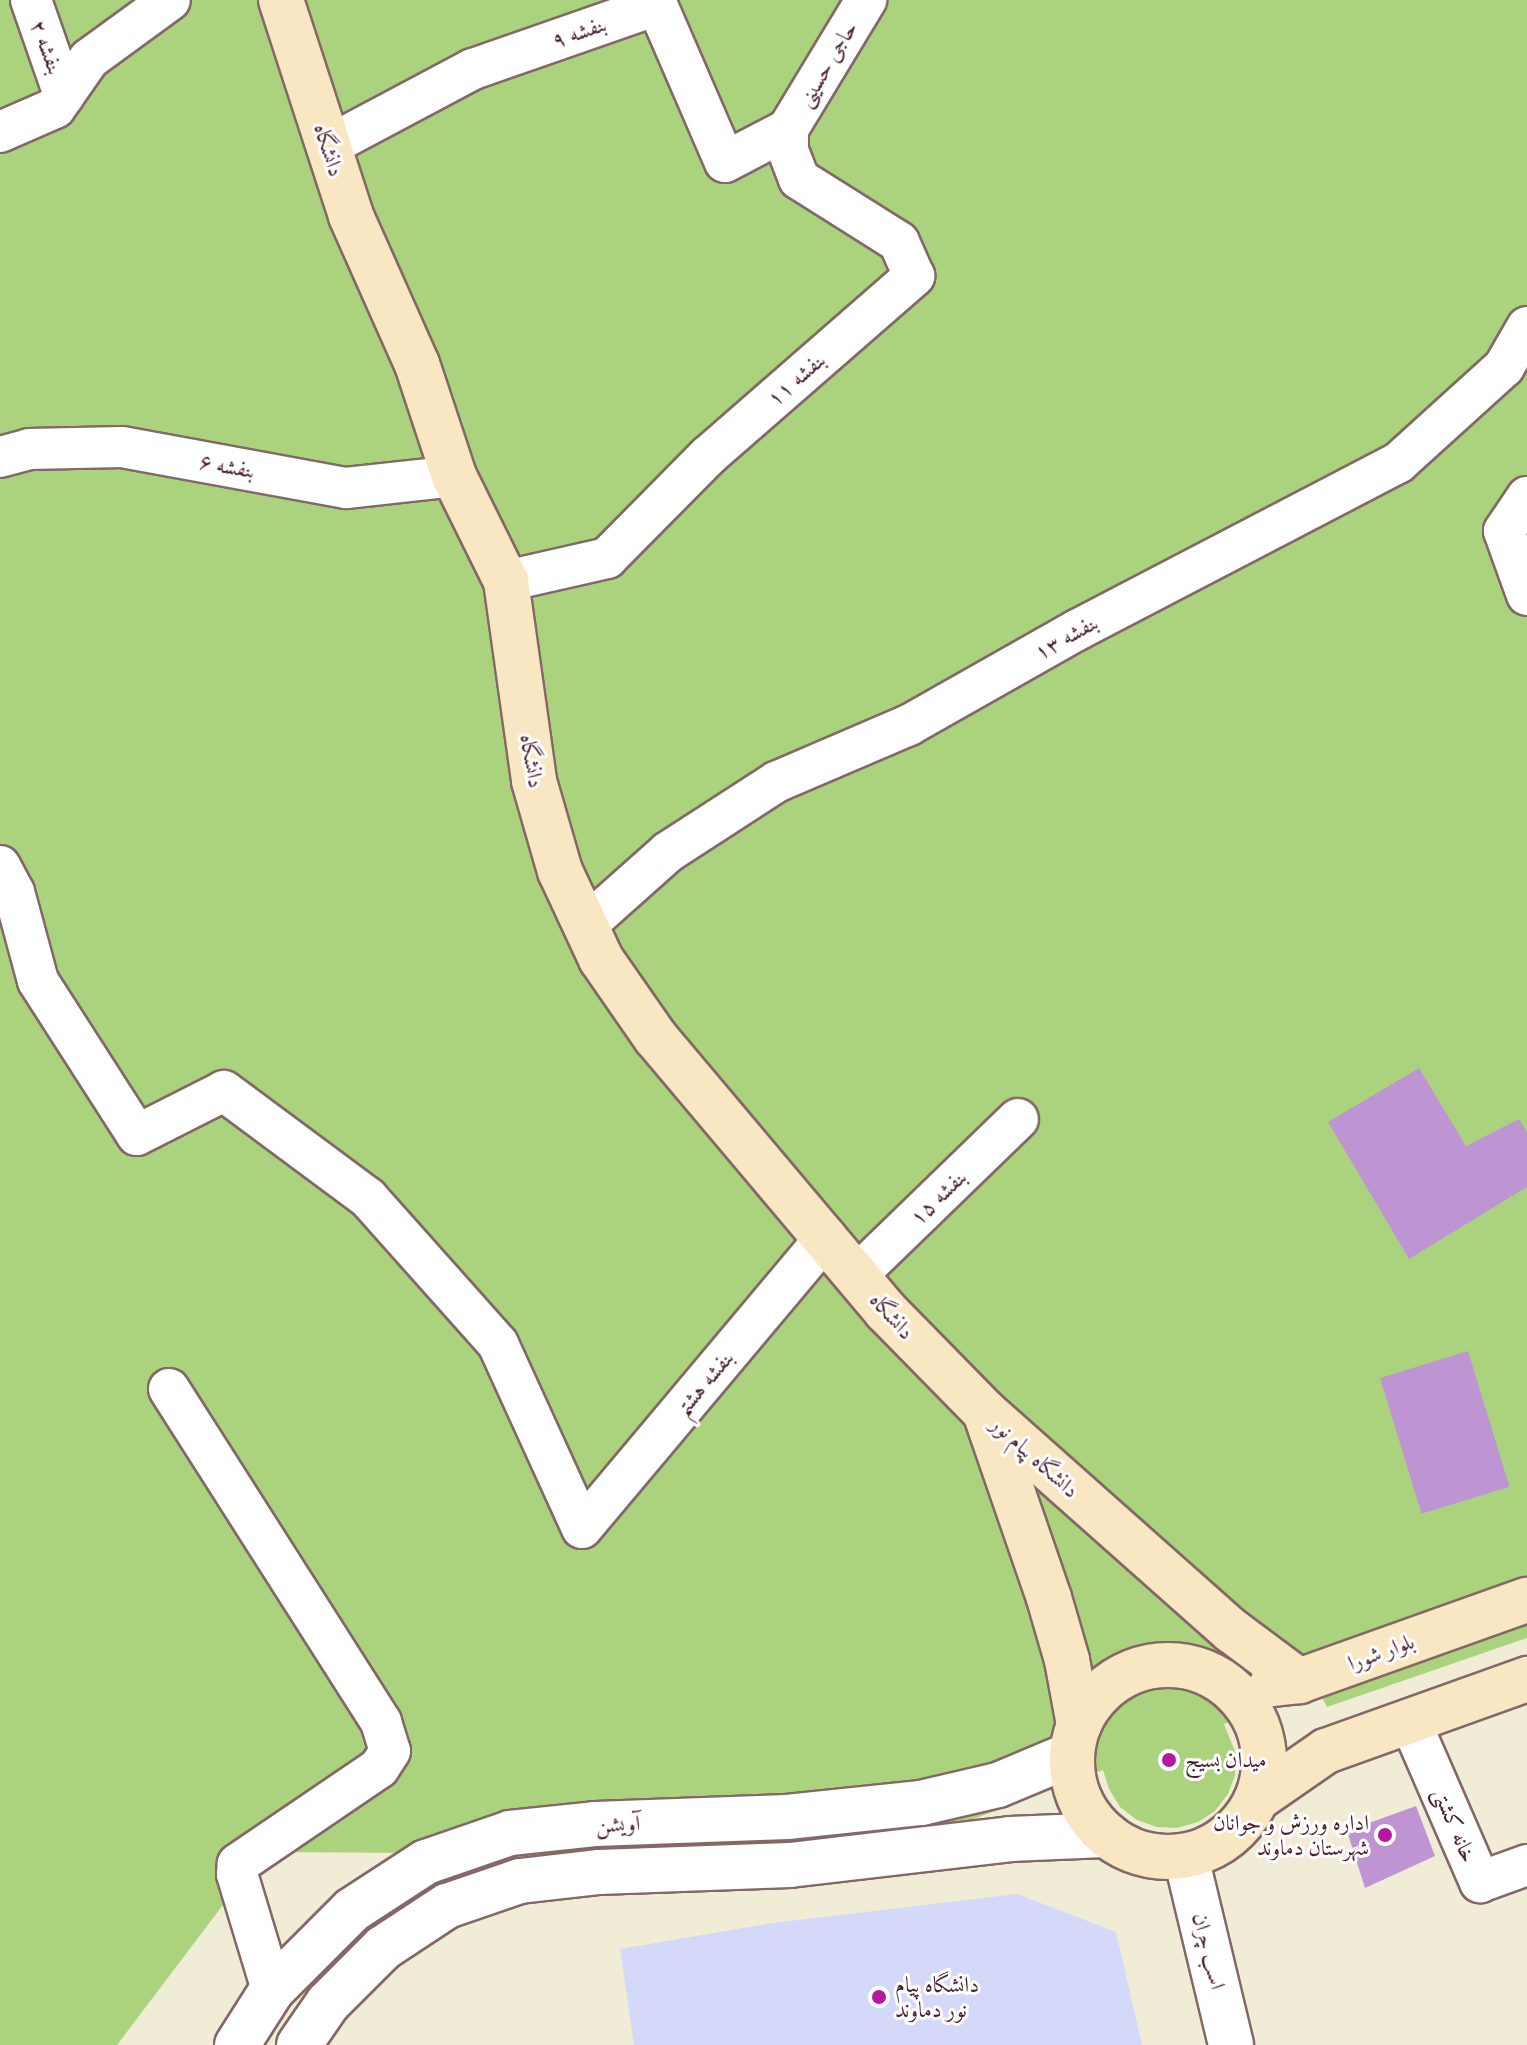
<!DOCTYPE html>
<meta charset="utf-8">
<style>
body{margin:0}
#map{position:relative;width:1527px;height:2045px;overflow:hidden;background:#f0ecd6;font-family:"IM FELL Great Primer",Amiri,serif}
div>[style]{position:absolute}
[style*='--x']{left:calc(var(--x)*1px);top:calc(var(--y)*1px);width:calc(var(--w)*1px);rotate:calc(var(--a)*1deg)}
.built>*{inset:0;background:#d4d8f9}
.green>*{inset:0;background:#abd37e}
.building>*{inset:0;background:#be95d2;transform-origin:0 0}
.roads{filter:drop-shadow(2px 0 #846767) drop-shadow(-2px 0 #846767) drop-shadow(0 2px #846767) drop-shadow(0 -2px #846767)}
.minor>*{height:40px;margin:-20px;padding:0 20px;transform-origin:20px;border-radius:20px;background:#fff}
.tertiary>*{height:44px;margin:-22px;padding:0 22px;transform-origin:22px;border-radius:22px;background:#fff}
.secondary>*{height:44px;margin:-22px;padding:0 22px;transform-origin:22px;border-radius:22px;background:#f9e7c3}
.secondary>.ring{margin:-22px;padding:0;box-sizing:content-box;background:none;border:44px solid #f9e7c3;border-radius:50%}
.dots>*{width:22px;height:22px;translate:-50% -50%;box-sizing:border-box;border:4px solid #fff;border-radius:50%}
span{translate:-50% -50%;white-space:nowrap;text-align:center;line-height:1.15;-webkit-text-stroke:6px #fff;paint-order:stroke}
.street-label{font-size:22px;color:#4a1f2b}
.poi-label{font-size:22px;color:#4a1f2b}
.left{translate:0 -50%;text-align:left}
.right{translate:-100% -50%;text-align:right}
</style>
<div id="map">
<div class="built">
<div style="clip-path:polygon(1017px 1894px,1116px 1932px,1142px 2045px,634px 2045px,620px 1949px,773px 1923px)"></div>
</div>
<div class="green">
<div style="clip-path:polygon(0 0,1527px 0,1527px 1609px,1224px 1724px,1236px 1754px,1235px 1775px,1228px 1794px,1215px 1811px,1198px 1822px,1177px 1828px,1157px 1827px,1137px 1820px,1120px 1807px,1109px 1789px,1103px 1770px,876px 1856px,263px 1852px,117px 2045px,0 2045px)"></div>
<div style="clip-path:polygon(1527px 1622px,1527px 1638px,1327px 1707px,1321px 1695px)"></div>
</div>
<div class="building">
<div style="clip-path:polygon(1419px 1068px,1466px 1146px,1519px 1119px,1527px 1133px,1527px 1187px,1409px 1259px,1328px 1122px)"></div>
<div style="left:1468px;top:1351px;width:142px;height:92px;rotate:73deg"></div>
<div style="clip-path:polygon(1416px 1806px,1435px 1856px,1365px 1888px,1347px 1831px)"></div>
</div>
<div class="roads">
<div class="minor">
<div style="--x:31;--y:0;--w:101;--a:70.8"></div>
<div style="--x:0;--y:132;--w:60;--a:-23.6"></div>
<div style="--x:55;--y:108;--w:60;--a:-55.2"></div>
<div style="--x:89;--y:59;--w:100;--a:-36.1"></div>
<div style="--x:328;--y:146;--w:164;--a:-28"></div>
<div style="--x:473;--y:69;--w:195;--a:-19.2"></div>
<div style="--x:657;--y:5;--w:171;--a:66.6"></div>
<div style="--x:725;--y:162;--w:71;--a:-27.6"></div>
<div style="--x:0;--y:457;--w:30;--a:-15"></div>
<div style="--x:29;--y:449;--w:93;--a:-1.2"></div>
<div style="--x:122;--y:447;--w:228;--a:10.4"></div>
<div style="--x:346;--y:488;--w:109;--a:-6.3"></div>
<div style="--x:1527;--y:497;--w:41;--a:124.1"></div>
<div style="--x:1504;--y:531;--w:68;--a:70.2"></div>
<div style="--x:506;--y:581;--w:104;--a:-12.8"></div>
<div style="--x:607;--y:558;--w:144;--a:-45.3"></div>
<div style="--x:708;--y:456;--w:274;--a:-41.1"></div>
<div style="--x:914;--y:276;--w:37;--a:-114"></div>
<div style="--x:899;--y:242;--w:118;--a:-147.8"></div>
<div style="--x:799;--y:179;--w:31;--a:-111"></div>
<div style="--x:788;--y:150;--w:21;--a:-90"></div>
<div style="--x:788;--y:129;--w:151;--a:-58.8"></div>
<div style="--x:0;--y:866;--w:30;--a:62"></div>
<div style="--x:14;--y:892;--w:92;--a:74.9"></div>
<div style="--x:38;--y:981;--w:183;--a:57.3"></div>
<div style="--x:137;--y:1135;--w:97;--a:-26.8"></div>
<div style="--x:224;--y:1091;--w:179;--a:36.6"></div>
<div style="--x:368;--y:1198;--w:195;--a:48.3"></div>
<div style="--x:498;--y:1344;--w:202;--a:65.5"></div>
<div style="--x:582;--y:1528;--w:380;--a:-50"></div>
<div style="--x:585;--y:926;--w:111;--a:-41.7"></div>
<div style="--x:668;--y:852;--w:129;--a:-32.9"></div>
<div style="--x:776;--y:782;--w:145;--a:-23.2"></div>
<div style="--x:909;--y:725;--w:193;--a:-29.5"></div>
<div style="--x:1077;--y:630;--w:362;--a:-27.5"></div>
<div style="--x:1398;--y:463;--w:143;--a:-42.2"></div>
<div style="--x:1504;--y:367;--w:46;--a:-60.1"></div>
<div style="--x:857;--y:1275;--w:224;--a:-44.1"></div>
<div style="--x:169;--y:1389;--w:395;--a:57.5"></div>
<div style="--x:381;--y:1722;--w:30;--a:73"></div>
<div style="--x:390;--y:1751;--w:20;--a:123"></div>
<div style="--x:379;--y:1768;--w:171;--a:145.8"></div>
<div style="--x:238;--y:1864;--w:10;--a:96"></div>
<div style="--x:237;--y:1874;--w:121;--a:73.2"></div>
<div style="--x:1410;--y:1721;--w:176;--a:66.5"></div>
<div style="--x:1480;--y:1882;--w:50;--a:-19.9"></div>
</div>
<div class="tertiary">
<div style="--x:1186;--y:1857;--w:193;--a:76.5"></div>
<div style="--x:237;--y:2045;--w:65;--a:-57.5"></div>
<div style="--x:272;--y:1990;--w:113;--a:-45"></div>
<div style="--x:352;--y:1910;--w:88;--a:-33"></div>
<div style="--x:426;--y:1862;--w:89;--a:-19"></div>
<div style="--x:510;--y:1833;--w:85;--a:-6"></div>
<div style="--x:595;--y:1824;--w:192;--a:-2.1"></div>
<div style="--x:787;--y:1817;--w:135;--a:-6"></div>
<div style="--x:921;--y:1803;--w:79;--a:-13.2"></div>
<div style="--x:998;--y:1785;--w:80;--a:-22.7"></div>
<div style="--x:299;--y:2045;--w:51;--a:-55.4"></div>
<div style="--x:328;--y:2003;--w:78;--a:-45"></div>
<div style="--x:383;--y:1948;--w:77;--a:-33.3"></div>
<div style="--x:447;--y:1906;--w:77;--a:-18.9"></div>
<div style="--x:520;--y:1881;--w:80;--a:-6.5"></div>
<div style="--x:599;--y:1872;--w:191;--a:-2.1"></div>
<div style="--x:790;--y:1865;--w:222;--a:-6.7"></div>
<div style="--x:1010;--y:1839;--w:97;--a:-2.4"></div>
</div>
<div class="secondary">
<div style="--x:281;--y:0;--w:227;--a:72"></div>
<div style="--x:351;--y:216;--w:162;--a:66"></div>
<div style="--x:417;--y:364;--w:118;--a:71.7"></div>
<div style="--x:454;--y:476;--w:117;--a:63.7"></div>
<div style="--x:506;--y:581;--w:202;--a:82"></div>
<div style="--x:534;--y:781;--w:94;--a:73.9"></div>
<div style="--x:560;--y:871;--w:97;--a:65"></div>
<div style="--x:601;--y:959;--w:96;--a:55.2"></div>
<div style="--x:656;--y:1038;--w:357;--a:49.9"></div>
<div style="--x:886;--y:1311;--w:141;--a:45.6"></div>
<div style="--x:985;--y:1412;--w:330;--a:41.6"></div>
<div style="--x:1232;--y:1631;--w:84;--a:36.7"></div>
<div style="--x:986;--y:1415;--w:194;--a:71"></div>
<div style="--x:1049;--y:1598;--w:65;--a:73.8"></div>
<div style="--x:1067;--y:1660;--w:66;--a:79.5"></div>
<div class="ring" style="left:1072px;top:1665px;width:148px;height:148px"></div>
<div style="--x:1272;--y:1684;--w:27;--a:-6"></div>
<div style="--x:1299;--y:1681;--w:242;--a:-19.6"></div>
<div style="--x:1258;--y:1798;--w:83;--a:-34.7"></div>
<div style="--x:1326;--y:1751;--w:214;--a:-19.7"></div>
</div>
</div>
<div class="dots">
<div style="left:1169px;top:1760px;background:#b5179e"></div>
<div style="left:1385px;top:1835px;background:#b5179e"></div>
<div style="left:879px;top:1997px;background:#b5179e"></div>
</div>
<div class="street-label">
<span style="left:579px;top:32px;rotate:-19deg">بنفشه ۹</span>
<span style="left:47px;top:47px;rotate:70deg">بنفشه ۲</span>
<span style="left:827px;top:64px;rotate:-59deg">حاجی حسینی</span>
<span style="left:329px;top:150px;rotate:72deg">دانشگاه</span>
<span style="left:796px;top:379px;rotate:-41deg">بنفشه ۱۱</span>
<span style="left:227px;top:466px;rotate:10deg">بنفشه ۶</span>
<span style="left:1066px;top:637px;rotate:-29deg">بنفشه ۱۳</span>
<span style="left:532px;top:761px;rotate:80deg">دانشگاه</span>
<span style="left:938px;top:1197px;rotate:-44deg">بنفشه ۱۵</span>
<span style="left:892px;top:1316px;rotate:48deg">دانشگاه</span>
<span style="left:704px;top:1383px;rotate:-50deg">بنفشه هشتم</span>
<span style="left:1035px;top:1457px;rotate:42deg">دانشگاه پیام نور</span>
<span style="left:1381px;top:1652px;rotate:-20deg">بلوار شورا</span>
<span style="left:618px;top:1824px;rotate:-3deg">آویشن</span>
<span style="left:1455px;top:1825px;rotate:67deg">خانه کشتی</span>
<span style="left:1209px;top:1951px;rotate:76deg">اسب چران</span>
</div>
<div class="poi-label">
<span class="left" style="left:1185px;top:1760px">میدان بسیج</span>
<span class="right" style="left:1369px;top:1835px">اداره ورزش و جوانان<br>شهرستان دماوند</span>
<span class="left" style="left:895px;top:1997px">دانشگاه پیام<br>نور دماوند</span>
</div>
</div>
